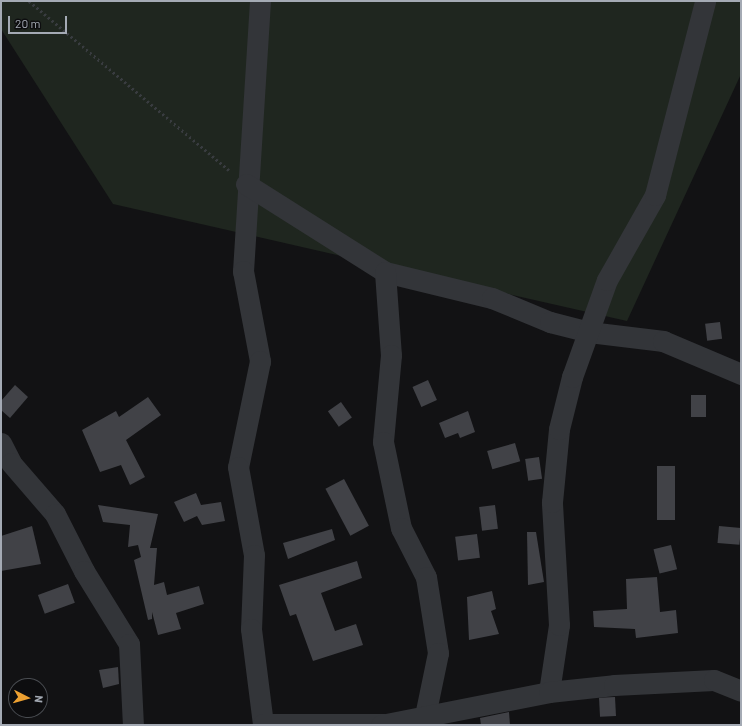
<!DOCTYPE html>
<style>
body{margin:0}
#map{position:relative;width:742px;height:726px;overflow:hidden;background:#121214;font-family:Barlow,sans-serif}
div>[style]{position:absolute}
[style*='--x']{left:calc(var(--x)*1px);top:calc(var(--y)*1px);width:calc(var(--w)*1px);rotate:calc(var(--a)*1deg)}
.green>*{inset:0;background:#1f261f}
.building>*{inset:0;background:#414247;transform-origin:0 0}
.path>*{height:2.5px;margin-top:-1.25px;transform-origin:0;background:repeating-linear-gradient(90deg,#393c40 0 2px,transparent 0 5px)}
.minor>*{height:21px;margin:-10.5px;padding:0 10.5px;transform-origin:10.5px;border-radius:10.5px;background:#333539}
span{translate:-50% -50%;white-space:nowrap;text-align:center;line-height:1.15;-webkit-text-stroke:3px #0d0d0f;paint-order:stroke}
.frame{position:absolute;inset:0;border:2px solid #a4aab4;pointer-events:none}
.north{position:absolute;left:8px;top:678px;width:40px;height:40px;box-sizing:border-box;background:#0d0d0f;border:1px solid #494c51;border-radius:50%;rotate:96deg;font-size:11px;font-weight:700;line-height:16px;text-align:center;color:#a4aab4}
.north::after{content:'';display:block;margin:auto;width:14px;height:18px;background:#eda031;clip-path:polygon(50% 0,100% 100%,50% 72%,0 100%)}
.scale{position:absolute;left:8px;top:16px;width:59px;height:18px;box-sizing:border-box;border:2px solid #a4aab4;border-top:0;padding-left:5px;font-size:12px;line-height:14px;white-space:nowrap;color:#a4aab4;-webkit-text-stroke:3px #0d0d0f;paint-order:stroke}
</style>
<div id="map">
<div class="green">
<div style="clip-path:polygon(1px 1px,741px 1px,741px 74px,627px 321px,113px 204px,1px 29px)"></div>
</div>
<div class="building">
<div style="left:720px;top:322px;width:17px;height:15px;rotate:83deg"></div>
<div style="left:428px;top:380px;width:22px;height:17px;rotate:66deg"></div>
<div style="clip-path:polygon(15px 385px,28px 397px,10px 418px,1px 410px,1px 401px)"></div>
<div style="left:691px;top:395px;width:15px;height:22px"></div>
<div style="clip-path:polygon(148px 397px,161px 415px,126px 440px,145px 477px,130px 485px,121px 465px,100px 472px,82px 430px,116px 411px,119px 417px)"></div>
<div style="left:341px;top:402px;width:19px;height:16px;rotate:55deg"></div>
<div style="clip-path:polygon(468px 411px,475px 432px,460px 438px,458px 433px,445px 438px,439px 423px)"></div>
<div style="left:515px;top:443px;width:19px;height:29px;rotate:74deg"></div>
<div style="left:539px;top:457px;width:22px;height:14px;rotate:82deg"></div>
<div style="left:657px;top:466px;width:18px;height:54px"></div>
<div style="left:344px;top:479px;width:53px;height:21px;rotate:62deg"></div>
<div style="clip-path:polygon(196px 493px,201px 505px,221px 502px,225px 521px,202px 525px,197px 516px,184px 522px,174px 502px)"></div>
<div style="clip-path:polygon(98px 505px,158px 514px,150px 548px,157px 548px,154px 585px,164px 582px,167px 595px,199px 586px,204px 604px,176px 613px,181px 629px,158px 635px,152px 612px,152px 619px,148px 620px,134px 560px,141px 557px,138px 545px,128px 547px,130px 525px,103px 522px)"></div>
<div style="left:495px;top:505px;width:24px;height:16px;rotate:83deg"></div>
<div style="clip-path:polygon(32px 526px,41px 564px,1px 571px,1px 536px)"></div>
<div style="left:719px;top:526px;width:22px;height:17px;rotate:5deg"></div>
<div style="clip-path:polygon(332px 529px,335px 540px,288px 559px,283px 543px)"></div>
<div style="clip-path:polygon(527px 532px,536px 532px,544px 582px,528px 585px)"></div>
<div style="left:477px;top:534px;width:24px;height:22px;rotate:83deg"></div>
<div style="left:671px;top:545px;width:25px;height:18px;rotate:76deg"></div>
<div style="clip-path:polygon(357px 561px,362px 578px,321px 593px,335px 631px,356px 624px,363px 645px,313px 661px,296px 614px,290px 616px,279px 585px)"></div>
<div style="clip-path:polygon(657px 577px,660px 612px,676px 610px,678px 633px,636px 638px,635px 629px,594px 627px,593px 611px,627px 609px,626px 579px)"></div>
<div style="left:68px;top:584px;width:20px;height:32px;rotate:70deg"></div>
<div style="clip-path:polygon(492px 591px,496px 609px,491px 611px,499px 634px,469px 640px,467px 597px)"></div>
<div style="clip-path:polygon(118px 667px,119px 684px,103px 688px,99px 670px)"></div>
<div style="left:615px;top:697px;width:19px;height:16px;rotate:87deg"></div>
<div style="clip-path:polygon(509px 712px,510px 725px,481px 725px,480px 718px)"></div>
</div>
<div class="path">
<div style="--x:29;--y:1;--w:262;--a:40.2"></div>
</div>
<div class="minor">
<div style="--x:260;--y:1;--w:271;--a:93.6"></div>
<div style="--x:243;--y:271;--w:92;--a:79.3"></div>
<div style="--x:260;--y:361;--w:108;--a:101.7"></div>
<div style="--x:238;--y:467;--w:89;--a:79.7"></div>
<div style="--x:254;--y:555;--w:74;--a:92.3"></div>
<div style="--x:251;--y:629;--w:96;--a:82.8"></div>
<div style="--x:263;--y:724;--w:121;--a:0"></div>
<div style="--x:246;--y:184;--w:165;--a:32.3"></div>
<div style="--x:385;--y:272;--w:110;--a:13.7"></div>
<div style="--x:492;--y:298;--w:63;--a:22.5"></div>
<div style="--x:550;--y:322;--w:40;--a:14.4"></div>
<div style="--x:589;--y:332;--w:75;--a:6.9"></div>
<div style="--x:663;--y:341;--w:85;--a:22.9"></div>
<div style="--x:385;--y:272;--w:83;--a:85.9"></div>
<div style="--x:391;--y:355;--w:87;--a:95.3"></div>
<div style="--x:383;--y:442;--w:88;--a:78.2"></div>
<div style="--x:401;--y:528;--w:55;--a:63"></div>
<div style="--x:426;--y:577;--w:77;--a:81"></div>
<div style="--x:438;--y:653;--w:64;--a:101.7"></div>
<div style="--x:425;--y:716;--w:10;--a:61"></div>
<div style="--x:1;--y:443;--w:22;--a:63"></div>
<div style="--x:11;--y:463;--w:67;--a:49.2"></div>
<div style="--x:55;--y:514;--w:64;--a:63"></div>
<div style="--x:84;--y:571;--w:86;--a:58.3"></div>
<div style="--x:129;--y:644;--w:81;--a:87.2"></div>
<div style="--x:549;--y:692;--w:68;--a:-81.5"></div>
<div style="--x:559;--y:625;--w:123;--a:-93.3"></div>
<div style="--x:552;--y:502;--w:73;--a:-84.5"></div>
<div style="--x:559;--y:429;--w:54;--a:-76"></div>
<div style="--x:572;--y:377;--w:103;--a:-70.2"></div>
<div style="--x:607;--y:280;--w:98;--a:-60.5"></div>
<div style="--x:655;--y:195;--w:200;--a:-75.5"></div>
<div style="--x:381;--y:725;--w:171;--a:-11.1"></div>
<div style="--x:549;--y:692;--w:65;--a:-6.1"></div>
<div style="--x:614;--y:685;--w:100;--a:-2.9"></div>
<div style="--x:714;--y:680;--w:29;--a:22"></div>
</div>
<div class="frame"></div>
<div class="north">N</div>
<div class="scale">20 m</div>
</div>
